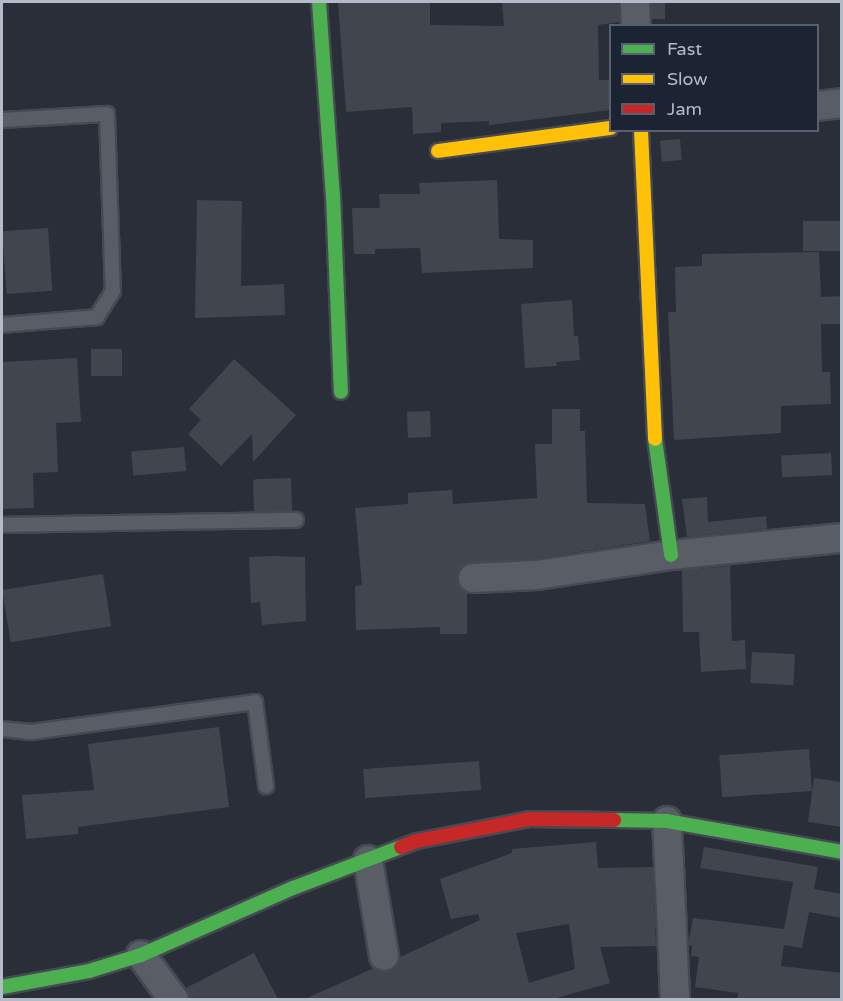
<!DOCTYPE html>
<style>
body{margin:0}
#map{position:relative;width:843px;height:1001px;overflow:hidden;background:#292e38;font-family:"Varela Round",sans-serif}
div>[style]{position:absolute}
[style*='--x']{left:calc(var(--x)*1px);top:calc(var(--y)*1px);width:calc(var(--w)*1px);rotate:calc(var(--a)*1deg)}
.building>*{inset:0;background:#41454e;transform-origin:0 0}
.roads{filter:drop-shadow(2px 0 #454951) drop-shadow(-2px 0 #454951) drop-shadow(0 2px #454951) drop-shadow(0 -2px #454951)}
.lane>*{height:14px;margin:-7px;padding:0 7px;transform-origin:7px;border-radius:7px;background:#595d66}
.street>*{height:28px;margin:-14px;padding:0 14px;transform-origin:14px;border-radius:14px;background:#595d66}
.fast>*{height:14px;margin:-7px;padding:0 7px;transform-origin:7px;border-radius:7px;background:#4caf50}
.slow>*{height:14px;margin:-7px;padding:0 7px;transform-origin:7px;border-radius:7px;background:#ffc107}
.jam>*{height:14px;margin:-7px;padding:0 7px;transform-origin:7px;border-radius:7px;background:#c62828}
span{translate:-50% -50%;white-space:nowrap;text-align:center;line-height:1.15;-webkit-text-stroke:4.5px #1c2433;paint-order:stroke}
.frame{position:absolute;inset:0;border:3px solid #b3bac9;pointer-events:none}
.legend{position:absolute;left:609px;top:24px;width:210px;height:108px;box-sizing:border-box;background:#1c2433;border:2px solid #58606f;margin:0;padding:8px 10px;list-style:none;font-size:18px;color:#b3bac9}
.legend li{display:flex;align-items:center;gap:12px;height:30px}
.legend b{width:30px;border:2px solid #58606f}
</style>
<div id="map">
<div class="building">
<div style="clip-path:polygon(338px 2px,430px 2px,430px 25px,504px 26px,502px 2px,619px 2px,619px 22px,598px 25px,599px 80px,610px 80px,610px 110px,489px 125px,489px 121px,441px 123px,441px 132px,413px 134px,412px 107px,346px 112px)"></div>
<div style="left:651px;top:2px;width:14px;height:17px"></div>
<div style="left:680px;top:139px;width:21px;height:20px;rotate:85deg"></div>
<div style="clip-path:polygon(497px 180px,499px 239px,533px 240px,533px 268px,422px 273px,420px 248px,375px 249px,375px 254px,354px 254px,352px 208px,380px 208px,379px 194px,420px 194px,419px 183px)"></div>
<div style="clip-path:polygon(197px 200px,242px 201px,241px 286px,284px 284px,285px 315px,195px 318px)"></div>
<div style="left:842px;top:221px;width:30px;height:39px;rotate:90deg"></div>
<div style="left:48px;top:228px;width:63px;height:46px;rotate:86deg"></div>
<div style="clip-path:polygon(819px 252px,821px 297px,842px 296px,842px 324px,821px 324px,822px 372px,830px 372px,831px 404px,781px 406px,781px 433px,674px 440px,668px 312px,676px 312px,675px 267px,702px 266px,702px 254px)"></div>
<div style="clip-path:polygon(572px 300px,574px 336px,578px 336px,580px 360px,556px 362px,557px 366px,525px 368px,521px 304px)"></div>
<div style="left:122px;top:349px;width:27px;height:31px;rotate:90deg"></div>
<div style="clip-path:polygon(77px 358px,81px 422px,56px 423px,58px 472px,33px 473px,34px 508px,2px 509px,2px 362px)"></div>
<div style="clip-path:polygon(234px 359px,296px 415px,253px 462px,252px 434px,221px 466px,188px 434px,201px 420px,189px 409px)"></div>
<div style="clip-path:polygon(552px 409px,580px 409px,580px 431px,585px 431px,587px 503px,645px 504px,650px 541px,535px 559px,465px 564px,459px 570px,457px 578px,459px 587px,467px 593px,467px 634px,440px 634px,440px 627px,356px 630px,355px 586px,362px 585px,355px 508px,408px 504px,408px 493px,452px 490px,453px 504px,537px 498px,535px 444px,552px 444px)"></div>
<div style="left:430px;top:411px;width:26px;height:23px;rotate:88deg"></div>
<div style="left:184px;top:447px;width:24px;height:53px;rotate:85deg"></div>
<div style="left:831px;top:453px;width:22px;height:50px;rotate:87deg"></div>
<div style="left:291px;top:478px;width:33px;height:38px;rotate:88deg"></div>
<div style="clip-path:polygon(707px 497px,708px 522px,766px 516px,767px 529px,687px 537px,682px 499px)"></div>
<div style="clip-path:polygon(273px 556px,305px 557px,306px 621px,262px 625px,260px 602px,251px 603px,249px 557px)"></div>
<div style="clip-path:polygon(730px 566px,732px 641px,745px 640px,746px 669px,701px 672px,699px 632px,683px 632px,682px 570px)"></div>
<div style="left:103px;top:574px;width:53px;height:102px;rotate:81deg"></div>
<div style="left:752px;top:652px;width:43px;height:31px;rotate:3deg"></div>
<div style="clip-path:polygon(219px 727px,229px 807px,78px 827px,78px 834px,26px 839px,22px 795px,94px 790px,88px 744px)"></div>
<div style="left:809px;top:749px;width:42px;height:90px;rotate:86deg"></div>
<div style="left:479px;top:761px;width:29px;height:116px;rotate:86deg"></div>
<div style="clip-path:polygon(814px 778px,842px 782px,842px 827px,808px 822px)"></div>
<div style="clip-path:polygon(evenodd,596px 842px,598px 868px,653px 867px,656px 946px,600px 947px,610px 983px,553px 999px,305px 999px,374px 968px,387px 972px,395px 968px,400px 957px,480px 920px,478px 914px,451px 919px,440px 879px,512px 853px,512px 849px,596px 842px,569px 924px,575px 969px,529px 983px,516px 933px,569px 924px)"></div>
<div style="clip-path:polygon(704px 847px,818px 867px,814px 889px,842px 894px,842px 918px,809px 912px,802px 948px,784px 945px,781px 966px,842px 973px,842px 999px,737px 999px,738px 993px,695px 987px,699px 957px,691px 956px,692px 945px,689px 945px,689px 941px,693px 918px,784px 929px,793px 882px,700px 868px)"></div>
<div style="clip-path:polygon(254px 953px,278px 999px,190px 999px,186px 988px)"></div>
</div>
<div class="roads">
<div class="lane">
<div style="--x:2;--y:120;--w:105;--a:-3.3"></div>
<div style="--x:107;--y:114;--w:177;--a:88.1"></div>
<div style="--x:113;--y:291;--w:31;--a:122"></div>
<div style="--x:97;--y:317;--w:95;--a:175.2"></div>
<div style="--x:2;--y:525;--w:294;--a:-1"></div>
<div style="--x:2;--y:729;--w:29;--a:6"></div>
<div style="--x:31;--y:732;--w:226;--a:-7.6"></div>
<div style="--x:255;--y:702;--w:85;--a:82.5"></div>
</div>
<div class="street">
<div style="--x:635;--y:2;--w:24;--a:88"></div>
<div style="--x:818;--y:106;--w:24;--a:-7"></div>
<div style="--x:473;--y:578;--w:64;--a:-2.7"></div>
<div style="--x:537;--y:575;--w:135;--a:-8.5"></div>
<div style="--x:671;--y:555;--w:172;--a:-5.7"></div>
<div style="--x:667;--y:821;--w:179;--a:87.4"></div>
<div style="--x:368;--y:860;--w:97;--a:80.5"></div>
<div style="--x:141;--y:955;--w:56;--a:53.7"></div>
</div>
<div class="fast">
<div style="--x:319;--y:2;--w:194;--a:85.9"></div>
<div style="--x:333;--y:195;--w:197;--a:87.7"></div>
<div style="--x:655;--y:439;--w:117;--a:82.1"></div>
<div style="--x:614;--y:820;--w:53;--a:1.1"></div>
<div style="--x:667;--y:821;--w:178;--a:10"></div>
<div style="--x:2;--y:987;--w:88;--a:-10.4"></div>
<div style="--x:89;--y:971;--w:54;--a:-17.1"></div>
<div style="--x:141;--y:955;--w:166;--a:-23.8"></div>
<div style="--x:293;--y:888;--w:116;--a:-20.8"></div>
</div>
<div class="slow">
<div style="--x:641;--y:130;--w:309;--a:87.4"></div>
<div style="--x:438;--y:151;--w:174;--a:-7.6"></div>
</div>
<div class="jam">
<div style="--x:401;--y:847;--w:17;--a:-21"></div>
<div style="--x:417;--y:841;--w:114;--a:-11.1"></div>
<div style="--x:529;--y:819;--w:85;--a:0.7"></div>
</div>
</div>
<div class="frame"></div>
<ul class="legend">
<li><b style="height:8px;background:#4caf50"></b>Fast</li>
<li><b style="height:8px;background:#ffc107"></b>Slow</li>
<li><b style="height:8px;background:#c62828"></b>Jam</li>
</ul>
</div>
